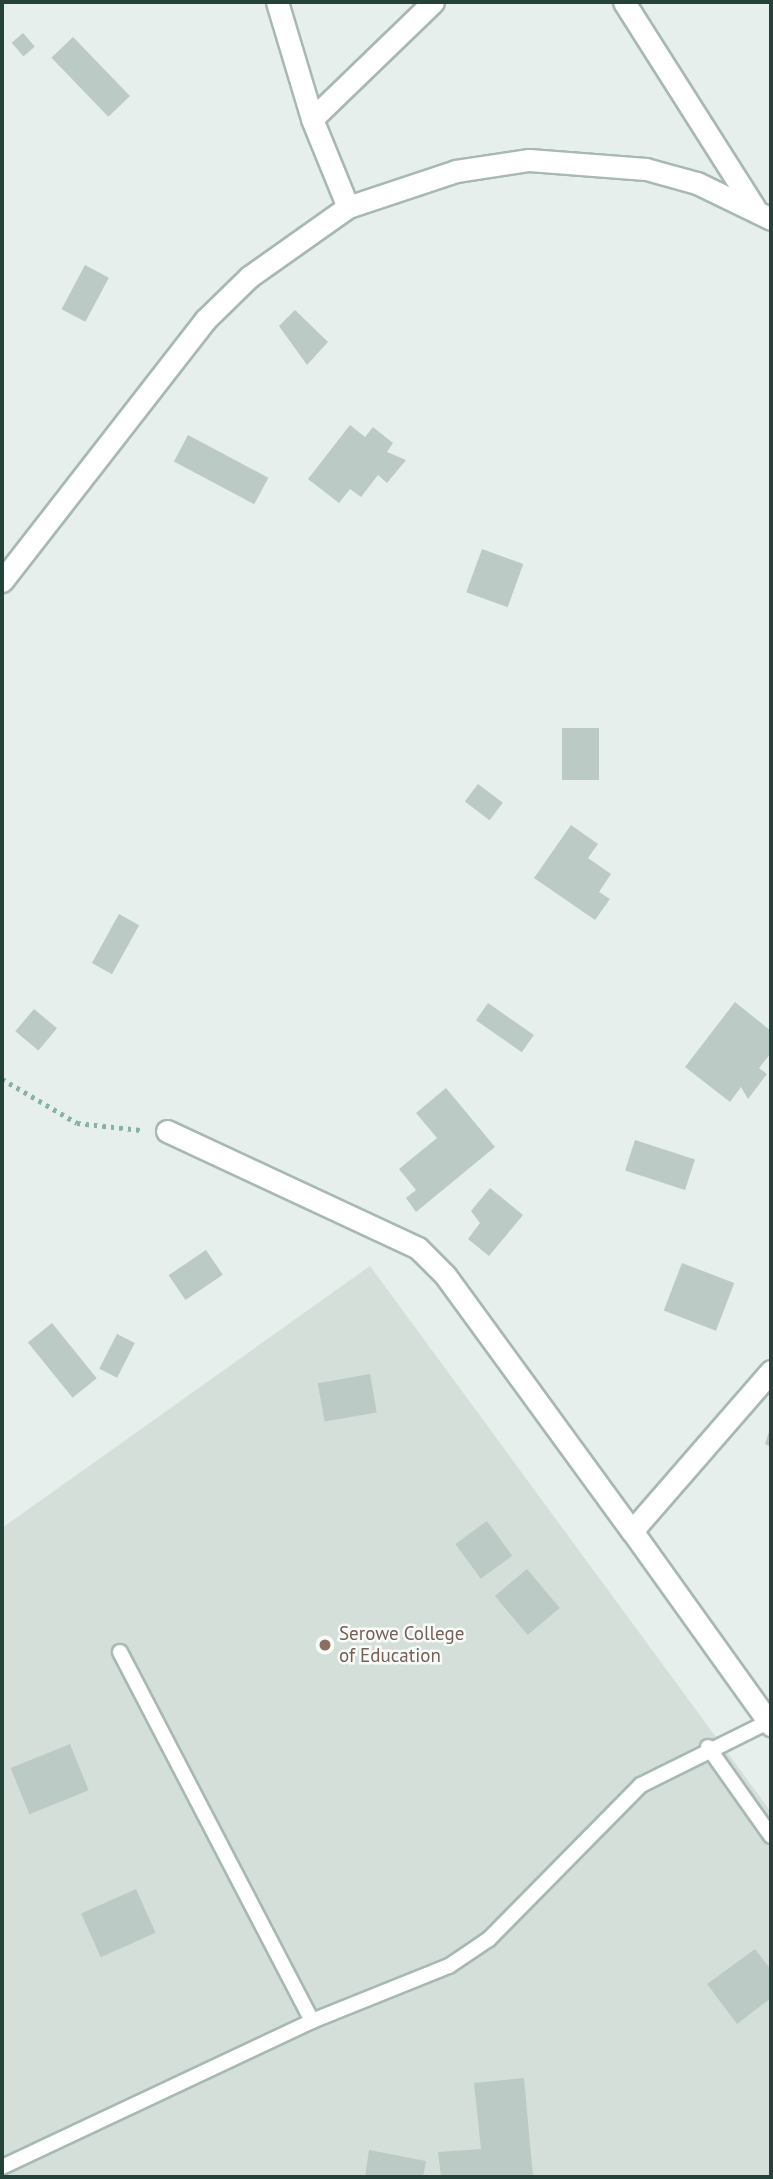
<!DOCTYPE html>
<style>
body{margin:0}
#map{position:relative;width:773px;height:2179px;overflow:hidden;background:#e6efeb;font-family:"PT Sans",sans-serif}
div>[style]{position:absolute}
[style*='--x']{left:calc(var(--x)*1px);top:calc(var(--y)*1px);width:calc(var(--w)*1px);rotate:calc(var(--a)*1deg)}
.built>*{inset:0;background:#d4dfda}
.building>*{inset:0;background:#bbcac4;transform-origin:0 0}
.path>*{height:4.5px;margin-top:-2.25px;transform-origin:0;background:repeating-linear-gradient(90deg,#86b3a5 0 3.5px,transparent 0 8.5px)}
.roads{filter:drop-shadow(2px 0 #a8b8b2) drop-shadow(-2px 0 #a8b8b2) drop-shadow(0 2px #a8b8b2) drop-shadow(0 -2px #a8b8b2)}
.lane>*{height:14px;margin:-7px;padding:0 7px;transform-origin:7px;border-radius:7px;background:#fff}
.street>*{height:21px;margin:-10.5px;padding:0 10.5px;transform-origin:10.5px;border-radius:10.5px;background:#fff}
.secondary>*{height:21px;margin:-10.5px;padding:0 10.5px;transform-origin:10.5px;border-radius:10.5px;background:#fff}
.dots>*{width:19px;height:19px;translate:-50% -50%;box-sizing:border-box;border:4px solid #f7fbf9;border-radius:50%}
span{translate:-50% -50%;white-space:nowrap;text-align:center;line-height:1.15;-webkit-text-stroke:5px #f7fbf9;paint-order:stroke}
.education-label{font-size:19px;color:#785e54}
.left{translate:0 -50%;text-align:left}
.frame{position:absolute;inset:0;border:4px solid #24423a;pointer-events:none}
</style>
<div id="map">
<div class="built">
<div style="clip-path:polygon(370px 1266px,771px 1812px,771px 2177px,2px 2177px,2px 1528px)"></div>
</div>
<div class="building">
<div style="left:23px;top:33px;width:18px;height:15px;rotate:49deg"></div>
<div style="left:73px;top:37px;width:82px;height:30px;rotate:46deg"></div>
<div style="left:85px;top:265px;width:27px;height:50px;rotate:28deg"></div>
<div style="clip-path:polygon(295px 310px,328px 342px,307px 365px,279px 326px)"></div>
<div style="clip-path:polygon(350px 425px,365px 437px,373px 427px,393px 443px,387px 452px,406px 460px,387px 483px,378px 475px,361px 497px,350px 489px,339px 503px,308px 479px)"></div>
<div style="left:188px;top:435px;width:91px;height:30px;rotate:28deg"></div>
<div style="left:482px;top:549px;width:44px;height:46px;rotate:20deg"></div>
<div style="left:562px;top:728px;width:37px;height:52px"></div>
<div style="left:478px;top:784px;width:31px;height:22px;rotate:37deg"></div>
<div style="clip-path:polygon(571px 825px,598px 844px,588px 858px,611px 874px,599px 892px,610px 899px,595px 920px,534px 878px)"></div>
<div style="left:119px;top:914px;width:23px;height:56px;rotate:29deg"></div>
<div style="clip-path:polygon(735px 1002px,771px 1031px,771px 1053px,759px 1068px,767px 1074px,748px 1099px,741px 1087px,730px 1102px,685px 1067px)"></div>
<div style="left:488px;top:1003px;width:56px;height:21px;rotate:35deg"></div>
<div style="left:34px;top:1009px;width:30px;height:29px;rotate:40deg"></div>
<div style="clip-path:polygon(446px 1088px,495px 1147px,416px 1212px,406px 1198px,416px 1190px,399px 1169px,437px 1138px,416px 1113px)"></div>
<div style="left:635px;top:1140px;width:63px;height:32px;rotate:18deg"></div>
<div style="clip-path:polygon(490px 1188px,523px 1215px,489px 1256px,468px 1239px,480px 1223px,471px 1211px)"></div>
<div style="left:206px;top:1250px;width:30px;height:45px;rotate:56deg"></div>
<div style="left:682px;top:1263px;width:56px;height:51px;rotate:21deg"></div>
<div style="left:52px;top:1323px;width:71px;height:31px;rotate:51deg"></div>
<div style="left:117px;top:1334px;width:20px;height:39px;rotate:27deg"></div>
<div style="left:370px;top:1374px;width:39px;height:53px;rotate:80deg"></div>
<div style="clip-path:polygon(771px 1426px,771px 1447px,765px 1444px)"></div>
<div style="left:487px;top:1521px;width:43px;height:39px;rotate:54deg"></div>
<div style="left:527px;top:1569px;width:51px;height:42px;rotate:50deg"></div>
<div style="left:70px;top:1744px;width:50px;height:64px;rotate:68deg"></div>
<div style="left:136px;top:1889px;width:48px;height:60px;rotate:66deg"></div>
<div style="clip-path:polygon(755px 1949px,771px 1970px,771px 1998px,737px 2024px,707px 1984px)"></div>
<div style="clip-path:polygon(524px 2078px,533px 2177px,441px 2177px,438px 2152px,481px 2149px,474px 2083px)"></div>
<div style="clip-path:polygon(369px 2150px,426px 2161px,423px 2177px,365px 2177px)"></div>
</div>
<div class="path">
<div style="--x:2;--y:1079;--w:87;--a:30.4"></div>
<div style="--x:77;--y:1123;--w:64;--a:6.2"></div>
</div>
<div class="roads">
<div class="lane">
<div style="--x:120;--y:1652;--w:416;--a:62.5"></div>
<div style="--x:708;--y:1747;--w:109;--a:54.7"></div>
<div style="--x:2;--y:2167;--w:343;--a:-25.2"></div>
<div style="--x:312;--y:2021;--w:148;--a:-21.9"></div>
<div style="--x:449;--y:1966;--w:48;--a:-34"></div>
<div style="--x:489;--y:1939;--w:216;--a:-45.4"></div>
<div style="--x:641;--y:1785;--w:142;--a:-26.4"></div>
</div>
<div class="street">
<div style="--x:277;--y:2;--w:122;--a:73.3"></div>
<div style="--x:312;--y:119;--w:95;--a:67.8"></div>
<div style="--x:624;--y:2;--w:243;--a:57.6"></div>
<div style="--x:312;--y:119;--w:168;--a:-44"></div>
<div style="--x:167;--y:1131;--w:277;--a:25"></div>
<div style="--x:418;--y:1248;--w:38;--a:45"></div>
<div style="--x:445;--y:1275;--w:317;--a:53.9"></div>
<div style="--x:771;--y:1371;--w:212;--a:131"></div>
<div style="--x:632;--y:1531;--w:239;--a:54.4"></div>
</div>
<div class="secondary">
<div style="--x:2;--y:581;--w:331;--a:-52.1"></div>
<div style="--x:205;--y:320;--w:62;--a:-44.3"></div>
<div style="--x:249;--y:277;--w:121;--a:-35.3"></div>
<div style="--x:348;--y:207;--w:114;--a:-18.4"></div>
<div style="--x:456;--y:171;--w:74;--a:-8.6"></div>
<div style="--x:529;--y:160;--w:117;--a:4.4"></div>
<div style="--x:646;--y:169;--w:53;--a:15.4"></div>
<div style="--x:697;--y:183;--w:82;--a:25.9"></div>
</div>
</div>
<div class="dots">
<div style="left:325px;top:1645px;background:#8d6e63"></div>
</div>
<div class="education-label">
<span class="left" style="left:339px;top:1645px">Serowe College<br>of Education</span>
</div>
<div class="frame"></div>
</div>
